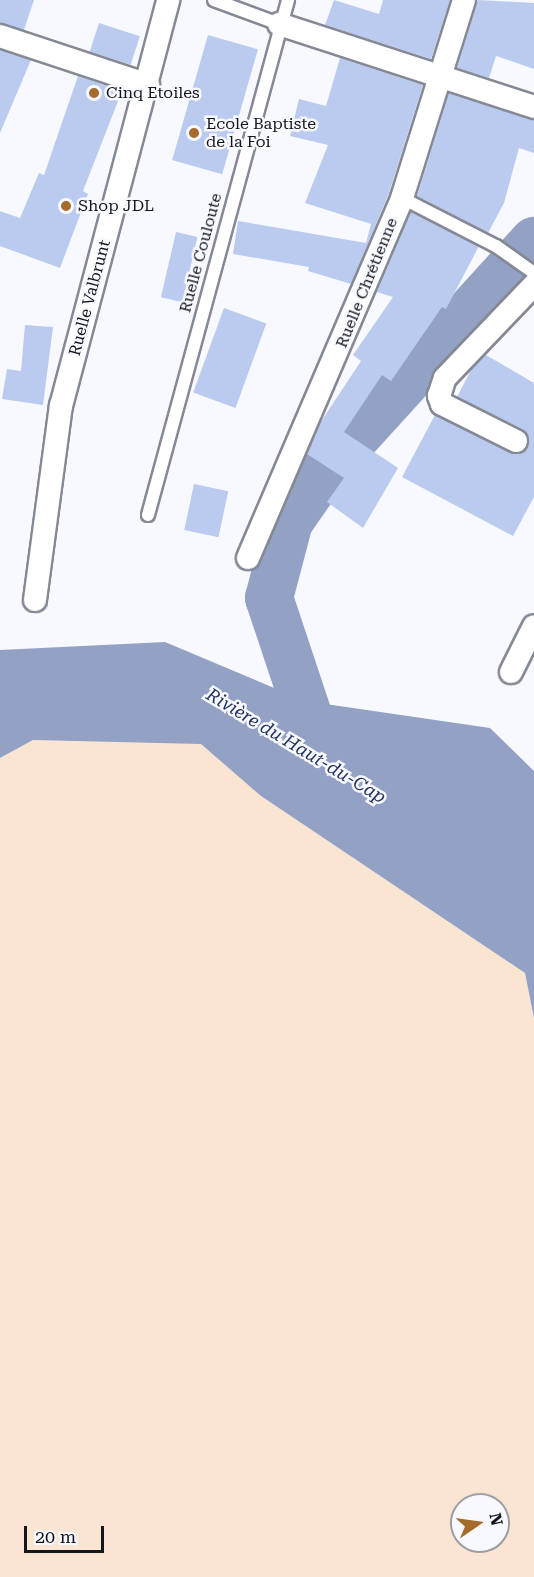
<!DOCTYPE html>
<meta charset="utf-8">
<style>
body{margin:0}
#map{position:relative;width:534px;height:1577px;overflow:hidden;background:#f7f9ff;font-family:"Roboto Serif",serif}
div>[style]{position:absolute}
[style*='--x']{left:calc(var(--x)*1px);top:calc(var(--y)*1px);width:calc(var(--w)*1px);rotate:calc(var(--a)*1deg)}
.green>*{inset:0;background:#fae5d3}
.water>*{inset:0;background:#93a1c4}
.river>*{height:48px;margin:-24px;padding:0 24px;transform-origin:24px;border-radius:24px;background:#93a1c4}
.building>*{inset:0;background:#bbcbef;transform-origin:0 0}
.roads{filter:drop-shadow(2px 0 #848995) drop-shadow(-2px 0 #848995) drop-shadow(0 2px #848995) drop-shadow(0 -2px #848995)}
.lane>*{height:12px;margin:-6px;padding:0 6px;transform-origin:6px;border-radius:6px;background:#fff}
.street>*{height:22px;margin:-11px;padding:0 11px;transform-origin:11px;border-radius:11px;background:#fff}
.dots>*{width:16px;height:16px;translate:-50% -50%;box-sizing:border-box;border:3px solid #f7f9ff;border-radius:50%}
span{translate:-50% -50%;white-space:nowrap;text-align:center;line-height:1.15;-webkit-text-stroke:5px #f7f9ff;paint-order:stroke}
.poi-label{font-size:16px;color:#14161b}
.left{translate:0 -50%;text-align:left}
.street-label{font-size:16px;color:#14161b}
.water-label{font-size:18px;color:#233260;font-style:italic}
.north{position:absolute;left:450px;top:1493px;width:60px;height:60px;box-sizing:border-box;background:#f7f9ff;border:2px solid #9c9ea4;border-radius:50%;rotate:77deg;font-size:16px;font-weight:700;line-height:24px;text-align:center;color:#14161b}
.north::after{content:'';display:block;margin:auto;width:21px;height:27px;background:#a56b2b;clip-path:polygon(50% 0,100% 100%,50% 72%,0 100%)}
.scale{position:absolute;left:24px;top:1526px;width:80px;height:27px;box-sizing:border-box;border:3px solid #14161b;border-top:0;padding-left:8px;font-size:18px;line-height:21px;white-space:nowrap;color:#14161b;-webkit-text-stroke:4px #f7f9ff;paint-order:stroke}
</style>
<div id="map">
<div class="green">
<div style="clip-path:polygon(evenodd,33px 740px,201px 743px,261px 796px,525px 973px,534px 1018px,534px 1577px,0 1577px,0 758px,33px 740px,462px 1505px,498px 1505px,498px 1541px,462px 1541px,462px 1505px)"></div>
</div>
<div class="water">
<div style="clip-path:polygon(165px 642px,305px 701px,490px 728px,534px 771px,534px 1018px,525px 973px,261px 796px,201px 744px,33px 740px,0 758px,0 650px)"></div>
</div>
<div class="river">
<div style="--x:322;--y:757;--w:168;--a:-108.4"></div>
<div style="--x:269;--y:598;--w:79;--a:-75.3"></div>
<div style="--x:289;--y:522;--w:60;--a:-55.2"></div>
<div style="--x:323;--y:473;--w:314;--a:-47.7"></div>
</div>
<div class="building">
<div style="clip-path:polygon(0 0,34px 0,24px 30px,0 23px)"></div>
<div style="clip-path:polygon(334px 0,379px 14px,383px 0,450px 0,431px 59px,325px 25px)"></div>
<div style="clip-path:polygon(478px 0,534px 3px,534px 69px,496px 56px,489px 78px,457px 68px)"></div>
<div style="left:99px;top:23px;width:43px;height:30px;rotate:18deg"></div>
<div style="left:208px;top:35px;width:52px;height:130px;rotate:16deg"></div>
<div style="clip-path:polygon(0 50px,31px 60px,0 133px)"></div>
<div style="clip-path:polygon(340px 58px,423px 85px,389px 193px,351px 284px,308px 271px,309px 267px,233px 254px,238px 221px,366px 243px,371px 224px,305px 203px,328px 145px,290px 136px,299px 99px,326px 106px)"></div>
<div style="clip-path:polygon(78px 76px,122px 91px,83px 191px,88px 194px,60px 268px,0 246px,0 211px,20px 218px,39px 173px,44px 175px)"></div>
<div style="clip-path:polygon(449px 93px,534px 120px,534px 153px,519px 148px,504px 203px,488px 233px,417px 196px)"></div>
<div style="clip-path:polygon(411px 212px,479px 246px,446px 309px,442px 307px,391px 381px,382px 375px,344px 432px,398px 468px,363px 528px,327px 502px,344px 478px,307px 454px,320px 423px,361px 361px,353px 355px,393px 297px,377px 292px)"></div>
<div style="left:176px;top:232px;width:22px;height:67px;rotate:13deg"></div>
<div style="left:224px;top:308px;width:45px;height:90px;rotate:20deg"></div>
<div style="clip-path:polygon(25px 325px,53px 327px,43px 405px,2px 399px,7px 369px,21px 371px)"></div>
<div style="clip-path:polygon(486px 355px,534px 383px,534px 497px,513px 536px,402px 477px,435px 415px,511px 453px,523px 453px,528px 448px,529px 440px,523px 429px,457px 397px,471px 370px)"></div>
<div style="left:194px;top:484px;width:35px;height:47px;rotate:12deg"></div>
</div>
<div class="roads">
<div class="lane">
<div style="--x:214;--y:0;--w:69;--a:20.3"></div>
<div style="--x:402;--y:198;--w:106;--a:27.1"></div>
<div style="--x:496;--y:246;--w:47;--a:35.4"></div>
<div style="--x:148;--y:515;--w:534;--a:-74.79"></div>
</div>
<div class="street">
<div style="--x:279;--y:24;--w:268;--a:18"></div>
<div style="--x:0;--y:36;--w:156;--a:18.3"></div>
<div style="--x:516;--y:441;--w:83;--a:-153.4"></div>
<div style="--x:442;--y:404;--w:9;--a:-111"></div>
<div style="--x:439;--y:396;--w:19;--a:-72"></div>
<div style="--x:445;--y:378;--w:129;--a:-46.3"></div>
<div style="--x:248;--y:558;--w:392;--a:-66.8"></div>
<div style="--x:402;--y:198;--w:207;--a:-72.6"></div>
<div style="--x:35;--y:600;--w:196;--a:-82.4"></div>
<div style="--x:61;--y:406;--w:420;--a:-75.2"></div>
<div style="--x:511;--y:672;--w:51;--a:-63.4"></div>
</div>
</div>
<div class="dots">
<div style="left:94px;top:93px;background:#a56b2b"></div>
<div style="left:194px;top:133px;background:#a56b2b"></div>
<div style="left:66px;top:206px;background:#a56b2b"></div>
</div>
<div class="poi-label">
<span class="left" style="left:106px;top:93px">Cinq Etoiles</span>
<span class="left" style="left:206px;top:133px">Ecole Baptiste<br>de la Foi</span>
<span class="left" style="left:78px;top:206px">Shop JDL</span>
</div>
<div class="street-label">
<span style="left:201px;top:253px;rotate:-75deg">Ruelle Couloute</span>
<span style="left:367px;top:283px;rotate:-68deg">Ruelle Chrétienne</span>
<span style="left:90px;top:298px;rotate:-75deg">Ruelle Valbrunt</span>
</div>
<div class="water-label">
<span style="left:296px;top:746px;rotate:31deg">Rivière du Haut-du-Cap</span>
</div>
<div class="north">N</div>
<div class="scale">20 m</div>
</div>
